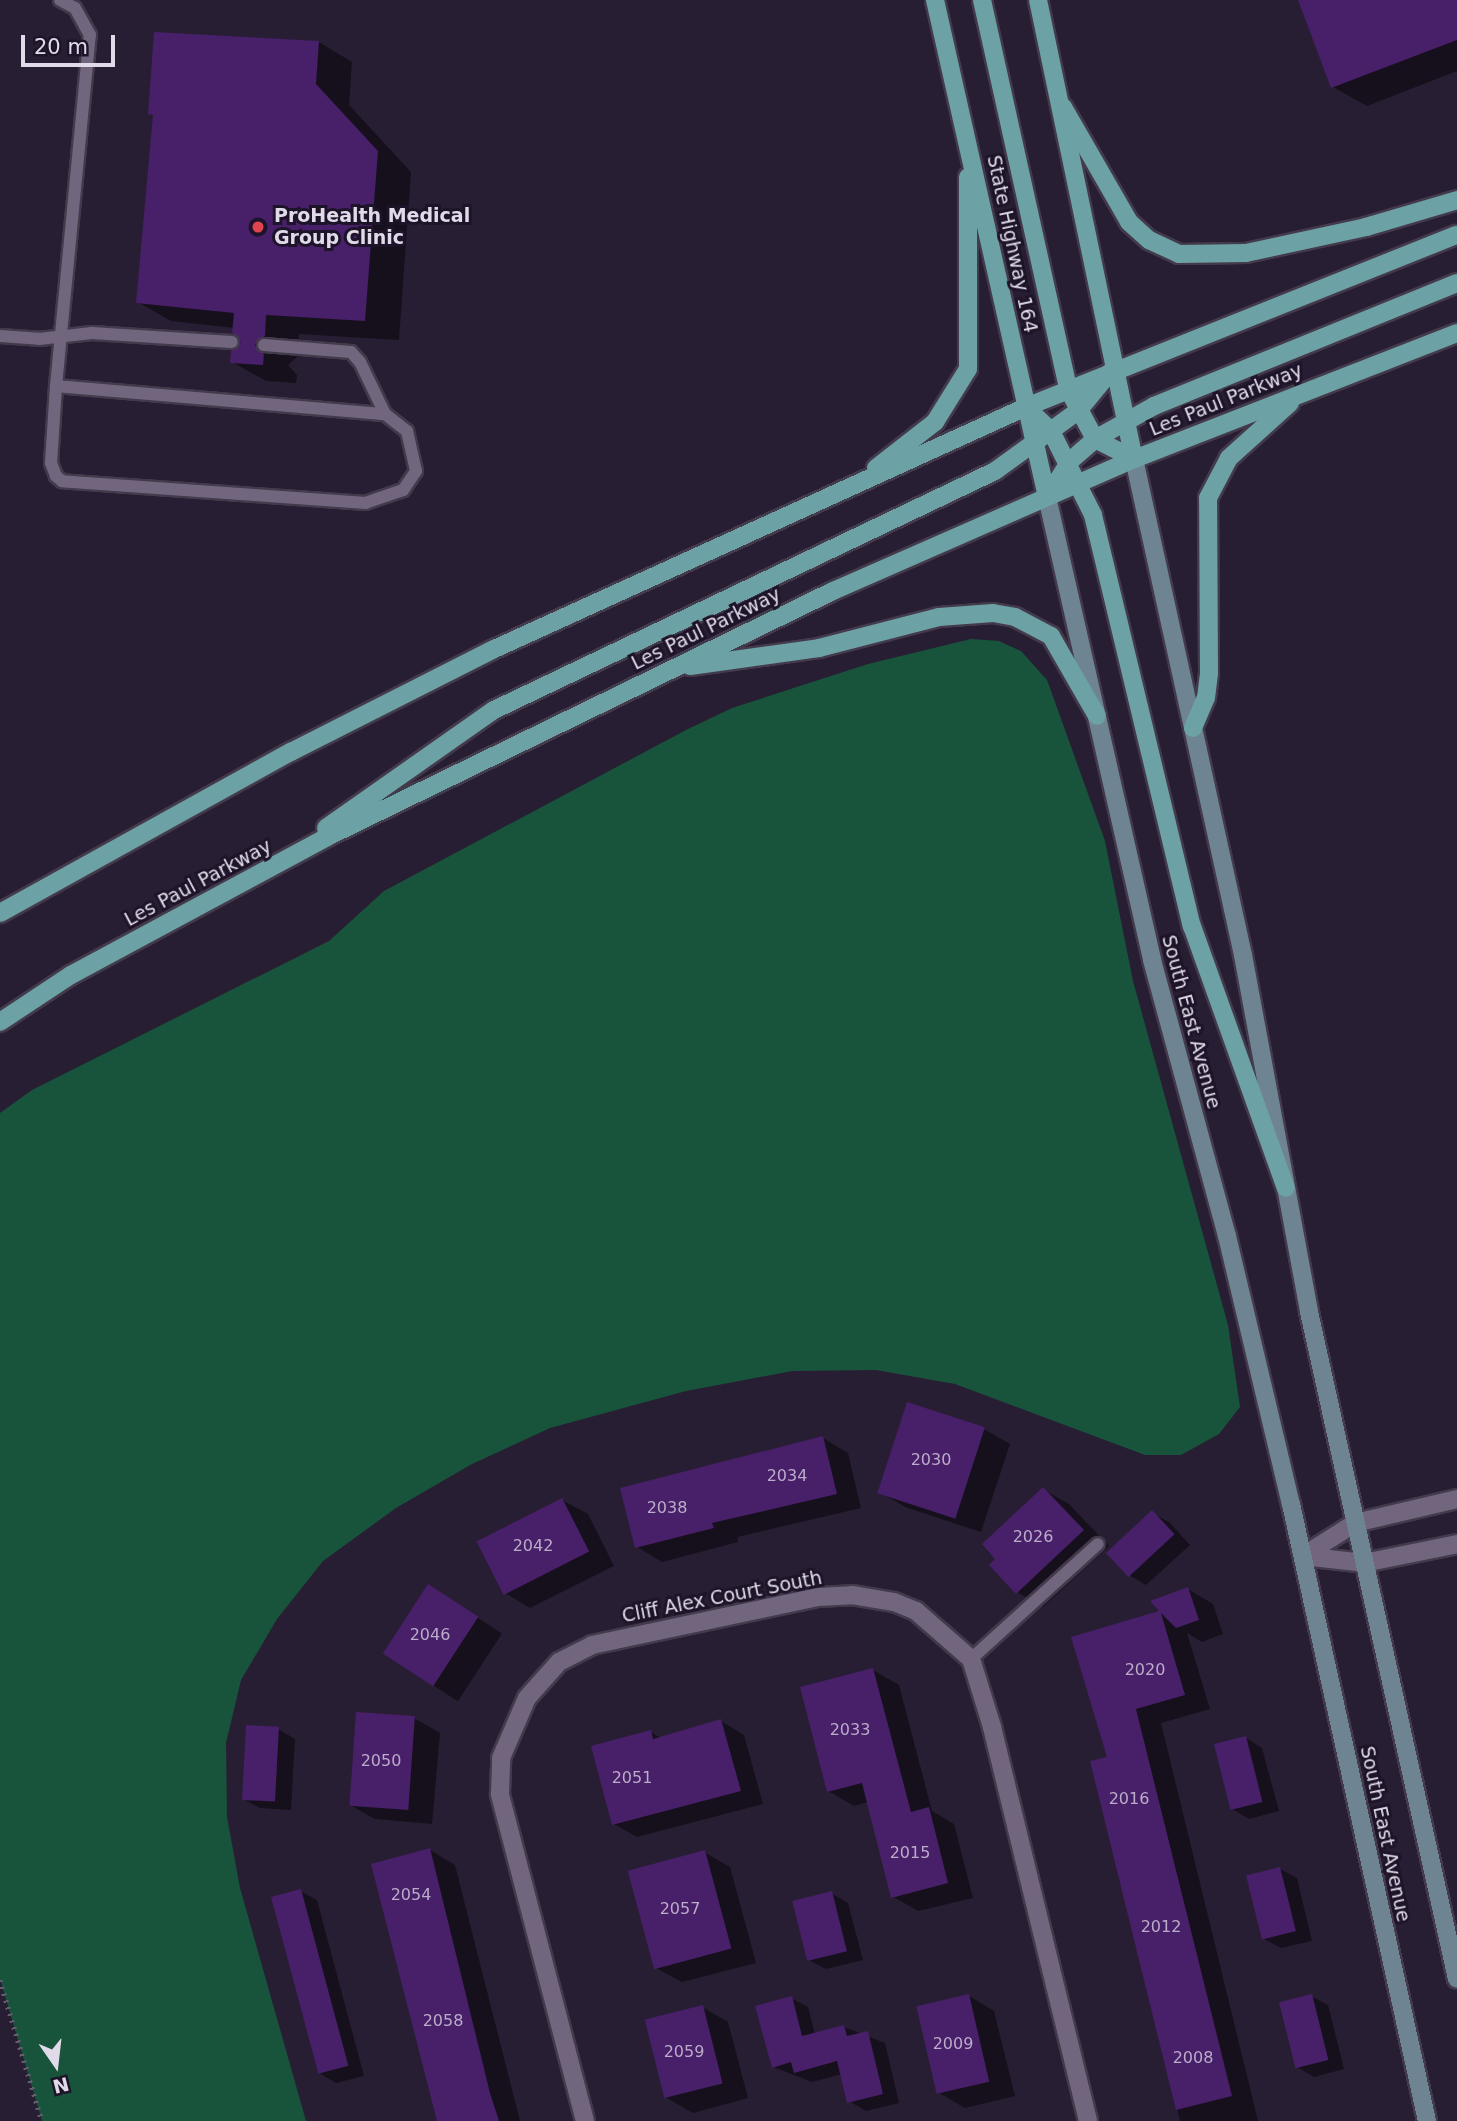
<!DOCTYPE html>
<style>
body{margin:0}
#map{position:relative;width:1457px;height:2121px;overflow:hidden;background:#281e33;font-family:"DejaVu Sans",sans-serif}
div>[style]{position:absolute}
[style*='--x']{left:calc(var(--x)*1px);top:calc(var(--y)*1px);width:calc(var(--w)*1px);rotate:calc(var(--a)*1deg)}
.forest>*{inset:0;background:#18543b}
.shadow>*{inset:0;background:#0007;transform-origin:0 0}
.building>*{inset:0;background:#481f69;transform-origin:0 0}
.path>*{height:4.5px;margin-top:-2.25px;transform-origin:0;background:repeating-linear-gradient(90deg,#665d70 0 2px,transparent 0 7px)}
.roads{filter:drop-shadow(2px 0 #433a4c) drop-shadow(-2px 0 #433a4c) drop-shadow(0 2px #433a4c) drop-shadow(0 -2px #433a4c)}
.lane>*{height:12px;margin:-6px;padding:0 6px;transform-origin:6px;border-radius:6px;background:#72667f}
.street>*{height:18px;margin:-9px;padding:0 9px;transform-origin:9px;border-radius:9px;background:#72667f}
.secondary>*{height:18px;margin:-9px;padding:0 9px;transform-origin:9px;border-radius:9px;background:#6f8492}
.primary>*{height:18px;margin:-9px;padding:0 9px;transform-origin:9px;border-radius:9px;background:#6ca2a5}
.dots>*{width:19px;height:19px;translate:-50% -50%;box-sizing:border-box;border:4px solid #1e1429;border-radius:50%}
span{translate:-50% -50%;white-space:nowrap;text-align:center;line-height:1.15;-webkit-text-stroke:6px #1e1429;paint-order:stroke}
.number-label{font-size:16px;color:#bbacc9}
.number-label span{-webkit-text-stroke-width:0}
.poi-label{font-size:19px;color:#e1dbe9;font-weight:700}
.left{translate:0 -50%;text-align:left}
.street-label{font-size:19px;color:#e1dbe9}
.north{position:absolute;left:21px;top:2030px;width:70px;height:70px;-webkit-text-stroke:5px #1e1429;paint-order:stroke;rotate:166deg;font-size:19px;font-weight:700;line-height:28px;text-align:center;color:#e1dbe9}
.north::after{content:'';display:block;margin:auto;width:24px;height:32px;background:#e1dbe9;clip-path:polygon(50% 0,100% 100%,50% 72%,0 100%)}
.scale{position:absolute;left:21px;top:35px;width:94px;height:32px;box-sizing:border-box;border:4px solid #e1dbe9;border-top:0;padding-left:9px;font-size:21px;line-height:24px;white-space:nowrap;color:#e1dbe9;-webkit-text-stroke:5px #1e1429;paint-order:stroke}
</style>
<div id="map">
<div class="forest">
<div style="clip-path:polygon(971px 639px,999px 641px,1021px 651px,1047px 680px,1105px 841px,1133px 981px,1228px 1325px,1240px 1407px,1219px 1434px,1181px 1455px,1145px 1455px,955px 1384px,876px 1370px,792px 1371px,686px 1391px,550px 1428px,472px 1464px,396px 1508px,323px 1561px,277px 1619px,241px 1680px,226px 1743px,227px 1817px,240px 1888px,306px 2121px,42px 2121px,0 1979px,0 1113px,32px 1090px,329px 941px,384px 891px,686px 730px,732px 708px,868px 664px)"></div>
</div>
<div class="shadow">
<div style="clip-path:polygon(1299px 0,1457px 0,1457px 71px,1367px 106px,1333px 87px)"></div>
<div style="clip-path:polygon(319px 42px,352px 62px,349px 105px,411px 172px,399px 340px,299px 334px,298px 356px,288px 365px,297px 375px,296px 383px,266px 381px,232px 362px,243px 344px,235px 328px,171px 321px,138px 302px,154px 116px,150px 113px)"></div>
<div style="clip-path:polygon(984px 1429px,1010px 1444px,981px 1532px,905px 1507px,880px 1492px)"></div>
<div style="clip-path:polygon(823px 1438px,848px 1453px,861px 1508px,737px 1537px,738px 1542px,662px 1562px,637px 1547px)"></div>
<div style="clip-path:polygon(1044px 1490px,1069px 1504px,1109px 1546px,1043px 1607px,1017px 1592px)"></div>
<div style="clip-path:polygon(562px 1500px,588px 1514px,614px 1566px,530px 1608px,505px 1593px)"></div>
<div style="clip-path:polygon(1152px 1513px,1169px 1522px,1190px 1545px,1146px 1585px,1129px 1575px)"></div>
<div style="left:429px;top:1586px;width:87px;height:81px;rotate:33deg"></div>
<div style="clip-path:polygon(1188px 1589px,1213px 1604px,1223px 1634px,1202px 1642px,1187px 1633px,1210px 1709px,1161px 1723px,1258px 2121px,1180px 2121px,1092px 1763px,1109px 1758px,1073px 1638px,1162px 1612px)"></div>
<div style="clip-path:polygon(873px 1670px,899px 1685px,932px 1811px,954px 1824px,973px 1898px,918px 1911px,892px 1896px,868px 1802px,854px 1806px,828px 1791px)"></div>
<div style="clip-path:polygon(414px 1718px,440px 1733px,432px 1824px,375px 1819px,350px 1805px)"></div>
<div style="clip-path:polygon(721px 1721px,744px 1735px,763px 1804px,637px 1837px,614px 1824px,651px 1732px,662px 1739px)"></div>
<div style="clip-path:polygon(278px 1729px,295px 1739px,291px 1810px,260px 1808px,243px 1799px)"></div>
<div style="clip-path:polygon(1246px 1738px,1262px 1748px,1279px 1811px,1249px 1819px,1232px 1809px)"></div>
<div style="clip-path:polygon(430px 1850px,455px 1865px,520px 2121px,439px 2121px)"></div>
<div style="clip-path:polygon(704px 1852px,730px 1867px,756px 1963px,682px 1982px,656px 1968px)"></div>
<div style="clip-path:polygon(1280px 1869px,1297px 1878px,1312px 1941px,1281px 1948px,1264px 1939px)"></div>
<div style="clip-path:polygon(300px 1891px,317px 1900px,364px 2076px,336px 2083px,319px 2073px)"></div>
<div style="clip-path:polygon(831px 1893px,848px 1903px,863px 1960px,826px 1969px,809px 1960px)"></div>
<div style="clip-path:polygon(969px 1996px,994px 2011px,1015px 2096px,965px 2108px,939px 2093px)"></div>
<div style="clip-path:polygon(1311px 1996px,1328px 2005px,1344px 2069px,1314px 2077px,1297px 2067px)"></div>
<div style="clip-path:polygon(791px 1998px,808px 2007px,815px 2034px,844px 2027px,885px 2043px,899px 2103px,866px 2111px,849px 2101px,842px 2074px,812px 2082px,773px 2067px)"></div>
<div style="clip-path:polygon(702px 2007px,728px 2022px,748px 2098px,693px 2113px,667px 2098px)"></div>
</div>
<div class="building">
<div style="clip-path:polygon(1298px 0,1457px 0,1457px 40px,1331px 88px)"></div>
<div style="clip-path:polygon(154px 32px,319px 41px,316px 84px,378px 151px,365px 321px,266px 315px,265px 336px,255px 345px,264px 354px,263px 365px,230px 363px,231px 351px,241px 343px,232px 333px,234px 313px,136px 303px,153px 115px,148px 114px)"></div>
<div style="left:907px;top:1402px;width:82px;height:96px;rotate:18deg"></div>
<div style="clip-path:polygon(823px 1436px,837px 1494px,712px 1523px,714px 1528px,635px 1548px,620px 1488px)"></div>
<div style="clip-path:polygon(1043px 1487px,1084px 1530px,1016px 1594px,989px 1565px,995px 1559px,982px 1544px)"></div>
<div style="left:562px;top:1498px;width:60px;height:96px;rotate:63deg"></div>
<div style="left:1152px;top:1510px;width:33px;height:63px;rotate:47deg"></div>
<div style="left:428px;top:1584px;width:60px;height:83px;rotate:33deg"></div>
<div style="clip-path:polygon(1188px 1587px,1199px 1620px,1176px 1628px,1161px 1613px,1185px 1695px,1136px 1709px,1232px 2096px,1176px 2110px,1090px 1761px,1107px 1757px,1071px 1637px,1159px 1611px,1150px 1601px)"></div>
<div style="clip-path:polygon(873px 1668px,911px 1812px,929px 1807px,948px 1883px,891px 1898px,862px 1783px,827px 1792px,800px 1687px)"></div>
<div style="left:356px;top:1712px;width:59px;height:94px;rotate:4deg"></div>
<div style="clip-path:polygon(721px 1719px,741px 1791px,612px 1825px,591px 1746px,651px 1730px,653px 1739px)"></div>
<div style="left:246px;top:1725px;width:33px;height:75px;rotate:3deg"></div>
<div style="left:1246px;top:1736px;width:68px;height:33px;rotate:76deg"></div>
<div style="clip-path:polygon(430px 1848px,490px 2093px,499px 2121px,437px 2121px,371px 1864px)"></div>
<div style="left:705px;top:1850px;width:102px;height:80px;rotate:75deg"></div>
<div style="left:1280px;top:1867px;width:66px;height:35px;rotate:76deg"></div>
<div style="left:301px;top:1889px;width:183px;height:31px;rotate:75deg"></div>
<div style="left:832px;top:1891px;width:62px;height:41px;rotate:76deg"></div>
<div style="left:969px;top:1994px;width:90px;height:54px;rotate:77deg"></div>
<div style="left:1312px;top:1994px;width:68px;height:34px;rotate:76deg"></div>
<div style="clip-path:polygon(792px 1996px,802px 2036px,844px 2025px,847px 2036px,868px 2031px,883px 2094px,847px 2103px,837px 2061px,794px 2073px,791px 2062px,772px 2068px,755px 2006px)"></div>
<div style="left:703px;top:2005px;width:81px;height:60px;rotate:76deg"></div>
</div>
<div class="path">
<div style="--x:0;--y:1980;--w:147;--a:73.4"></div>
</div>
<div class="roads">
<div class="lane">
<div style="--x:0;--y:336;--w:39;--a:4"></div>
<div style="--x:39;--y:339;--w:53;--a:-6.5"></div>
<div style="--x:92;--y:333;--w:140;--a:3.7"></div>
<div style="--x:264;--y:345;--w:87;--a:4.6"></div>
<div style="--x:351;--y:352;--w:13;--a:48"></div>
<div style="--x:360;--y:362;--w:58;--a:64.3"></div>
<div style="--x:56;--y:386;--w:330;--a:4.9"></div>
<div style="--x:385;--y:414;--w:28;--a:38"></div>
<div style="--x:407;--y:431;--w:41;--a:77.3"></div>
<div style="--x:416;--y:471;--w:23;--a:124"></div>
<div style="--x:403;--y:490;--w:39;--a:161"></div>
<div style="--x:366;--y:503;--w:305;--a:-175.9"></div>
<div style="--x:62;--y:481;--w:8;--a:-140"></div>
<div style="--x:56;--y:476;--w:14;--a:-111"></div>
<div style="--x:51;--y:463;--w:77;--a:-86.3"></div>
<div style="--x:56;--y:386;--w:353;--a:-84.5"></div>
<div style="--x:90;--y:35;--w:31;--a:-119"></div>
<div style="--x:75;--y:8;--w:17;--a:-152"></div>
<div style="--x:971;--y:1659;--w:171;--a:-42.2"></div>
</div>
<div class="street">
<div style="--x:1303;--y:1556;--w:62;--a:-32.4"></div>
<div style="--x:1355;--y:1523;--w:105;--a:-13.2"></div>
<div style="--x:1303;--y:1556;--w:61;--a:6.5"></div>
<div style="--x:1364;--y:1563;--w:95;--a:-11.5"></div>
<div style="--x:585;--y:2121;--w:338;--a:-104.6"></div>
<div style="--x:500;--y:1794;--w:36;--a:-88"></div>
<div style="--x:501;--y:1758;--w:65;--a:-66.6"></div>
<div style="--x:527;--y:1698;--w:48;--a:-48.4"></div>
<div style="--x:559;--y:1662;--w:37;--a:-27"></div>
<div style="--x:592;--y:1645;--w:231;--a:-12"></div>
<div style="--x:818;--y:1597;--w:34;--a:-3"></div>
<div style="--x:852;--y:1595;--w:43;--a:9.5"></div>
<div style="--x:894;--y:1602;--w:24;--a:22"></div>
<div style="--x:916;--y:1611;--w:73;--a:41.1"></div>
<div style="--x:971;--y:1659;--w:71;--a:72.8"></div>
<div style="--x:992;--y:1727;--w:406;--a:76.3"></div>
</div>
<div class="secondary">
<div style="--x:1134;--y:459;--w:508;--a:77.61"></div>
<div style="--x:1243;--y:955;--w:363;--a:79.5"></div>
<div style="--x:1309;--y:1312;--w:683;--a:77.49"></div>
<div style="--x:1047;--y:497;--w:475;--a:77.2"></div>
<div style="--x:1152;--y:960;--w:286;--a:74.8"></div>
<div style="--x:1227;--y:1236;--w:276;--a:76.6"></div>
<div style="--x:1291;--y:1504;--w:632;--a:77.57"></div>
</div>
<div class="primary">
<div style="--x:935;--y:0;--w:509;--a:77.3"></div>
<div style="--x:982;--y:0;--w:398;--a:77.5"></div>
<div style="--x:1068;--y:389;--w:57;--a:61.6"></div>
<div style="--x:1095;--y:439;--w:44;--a:27.1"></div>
<div style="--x:1038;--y:0;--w:469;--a:78.2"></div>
<div style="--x:1063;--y:107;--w:133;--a:60.1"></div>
<div style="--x:1129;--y:222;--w:27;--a:42"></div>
<div style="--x:1149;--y:240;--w:33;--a:25"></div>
<div style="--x:1179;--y:254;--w:67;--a:-0.9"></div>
<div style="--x:1246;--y:253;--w:123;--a:-12.2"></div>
<div style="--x:1366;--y:227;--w:95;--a:-16.5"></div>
<div style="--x:1026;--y:407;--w:35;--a:44"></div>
<div style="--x:1051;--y:431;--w:94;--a:63.4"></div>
<div style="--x:1093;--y:515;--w:423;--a:76.5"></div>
<div style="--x:1192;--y:926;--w:278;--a:70.3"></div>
<div style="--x:876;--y:468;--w:75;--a:-37.9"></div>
<div style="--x:935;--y:422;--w:62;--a:-58.1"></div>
<div style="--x:968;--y:369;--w:192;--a:-90"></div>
<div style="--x:1047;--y:497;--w:43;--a:-57.4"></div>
<div style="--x:1070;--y:461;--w:33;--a:-41"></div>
<div style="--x:1095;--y:439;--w:68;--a:-29.2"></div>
<div style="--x:1154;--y:406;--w:327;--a:-22.1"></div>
<div style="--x:690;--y:666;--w:130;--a:-7.9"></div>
<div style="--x:819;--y:648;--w:124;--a:-14.5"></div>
<div style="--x:939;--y:617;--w:54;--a:-4.2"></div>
<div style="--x:993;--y:613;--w:22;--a:10"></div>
<div style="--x:1015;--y:617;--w:41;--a:27.8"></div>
<div style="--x:1051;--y:636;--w:92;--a:60.1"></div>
<div style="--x:1193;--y:728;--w:33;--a:-67"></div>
<div style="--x:1206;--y:698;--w:26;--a:-83"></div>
<div style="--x:1209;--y:672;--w:174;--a:-90.3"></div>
<div style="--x:1208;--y:498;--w:45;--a:-62.3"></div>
<div style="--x:1229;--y:458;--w:82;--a:-42"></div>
<div style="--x:326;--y:828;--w:205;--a:-35.1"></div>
<div style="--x:494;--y:710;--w:555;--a:-25.5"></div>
<div style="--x:995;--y:471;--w:102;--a:-35.9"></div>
<div style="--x:1078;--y:411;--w:50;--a:-50.6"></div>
<div style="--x:0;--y:913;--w:333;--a:-29"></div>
<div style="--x:291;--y:752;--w:225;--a:-26.9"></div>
<div style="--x:492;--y:650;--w:587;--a:-24.47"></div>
<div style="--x:1026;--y:407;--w:464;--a:-21.8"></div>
<div style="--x:0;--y:1022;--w:85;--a:-33.5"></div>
<div style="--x:71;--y:975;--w:291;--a:-28.3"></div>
<div style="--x:327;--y:837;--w:563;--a:-25.93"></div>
<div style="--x:833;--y:591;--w:329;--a:-23.7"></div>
<div style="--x:1134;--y:459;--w:347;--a:-21.3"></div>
</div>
</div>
<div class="dots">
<div style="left:258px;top:227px;background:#e0444e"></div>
</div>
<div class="number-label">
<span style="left:931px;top:1460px">2030</span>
<span style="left:787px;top:1476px">2034</span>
<span style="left:667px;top:1508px">2038</span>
<span style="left:1033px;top:1537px">2026</span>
<span style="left:533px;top:1546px">2042</span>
<span style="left:430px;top:1635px">2046</span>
<span style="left:1145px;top:1670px">2020</span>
<span style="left:850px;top:1730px">2033</span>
<span style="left:381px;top:1761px">2050</span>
<span style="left:632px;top:1778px">2051</span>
<span style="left:1129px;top:1799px">2016</span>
<span style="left:910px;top:1853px">2015</span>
<span style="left:411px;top:1895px">2054</span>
<span style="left:680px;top:1909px">2057</span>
<span style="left:1161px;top:1927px">2012</span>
<span style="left:443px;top:2021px">2058</span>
<span style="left:953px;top:2044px">2009</span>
<span style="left:684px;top:2052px">2059</span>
<span style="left:1193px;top:2058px">2008</span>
</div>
<div class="poi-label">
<span class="left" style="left:274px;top:227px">ProHealth Medical<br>Group Clinic</span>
</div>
<div class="street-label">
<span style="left:1012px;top:244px;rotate:78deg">State Highway 164</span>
<span style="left:1226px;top:400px;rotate:-22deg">Les Paul Parkway</span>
<span style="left:706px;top:629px;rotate:-26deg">Les Paul Parkway</span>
<span style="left:198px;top:883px;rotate:-28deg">Les Paul Parkway</span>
<span style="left:1191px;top:1022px;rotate:75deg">South East Avenue</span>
<span style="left:722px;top:1597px;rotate:-11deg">Cliff Alex Court South</span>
<span style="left:1385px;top:1834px;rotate:78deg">South East Avenue</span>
</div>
<div class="north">N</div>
<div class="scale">20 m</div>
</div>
